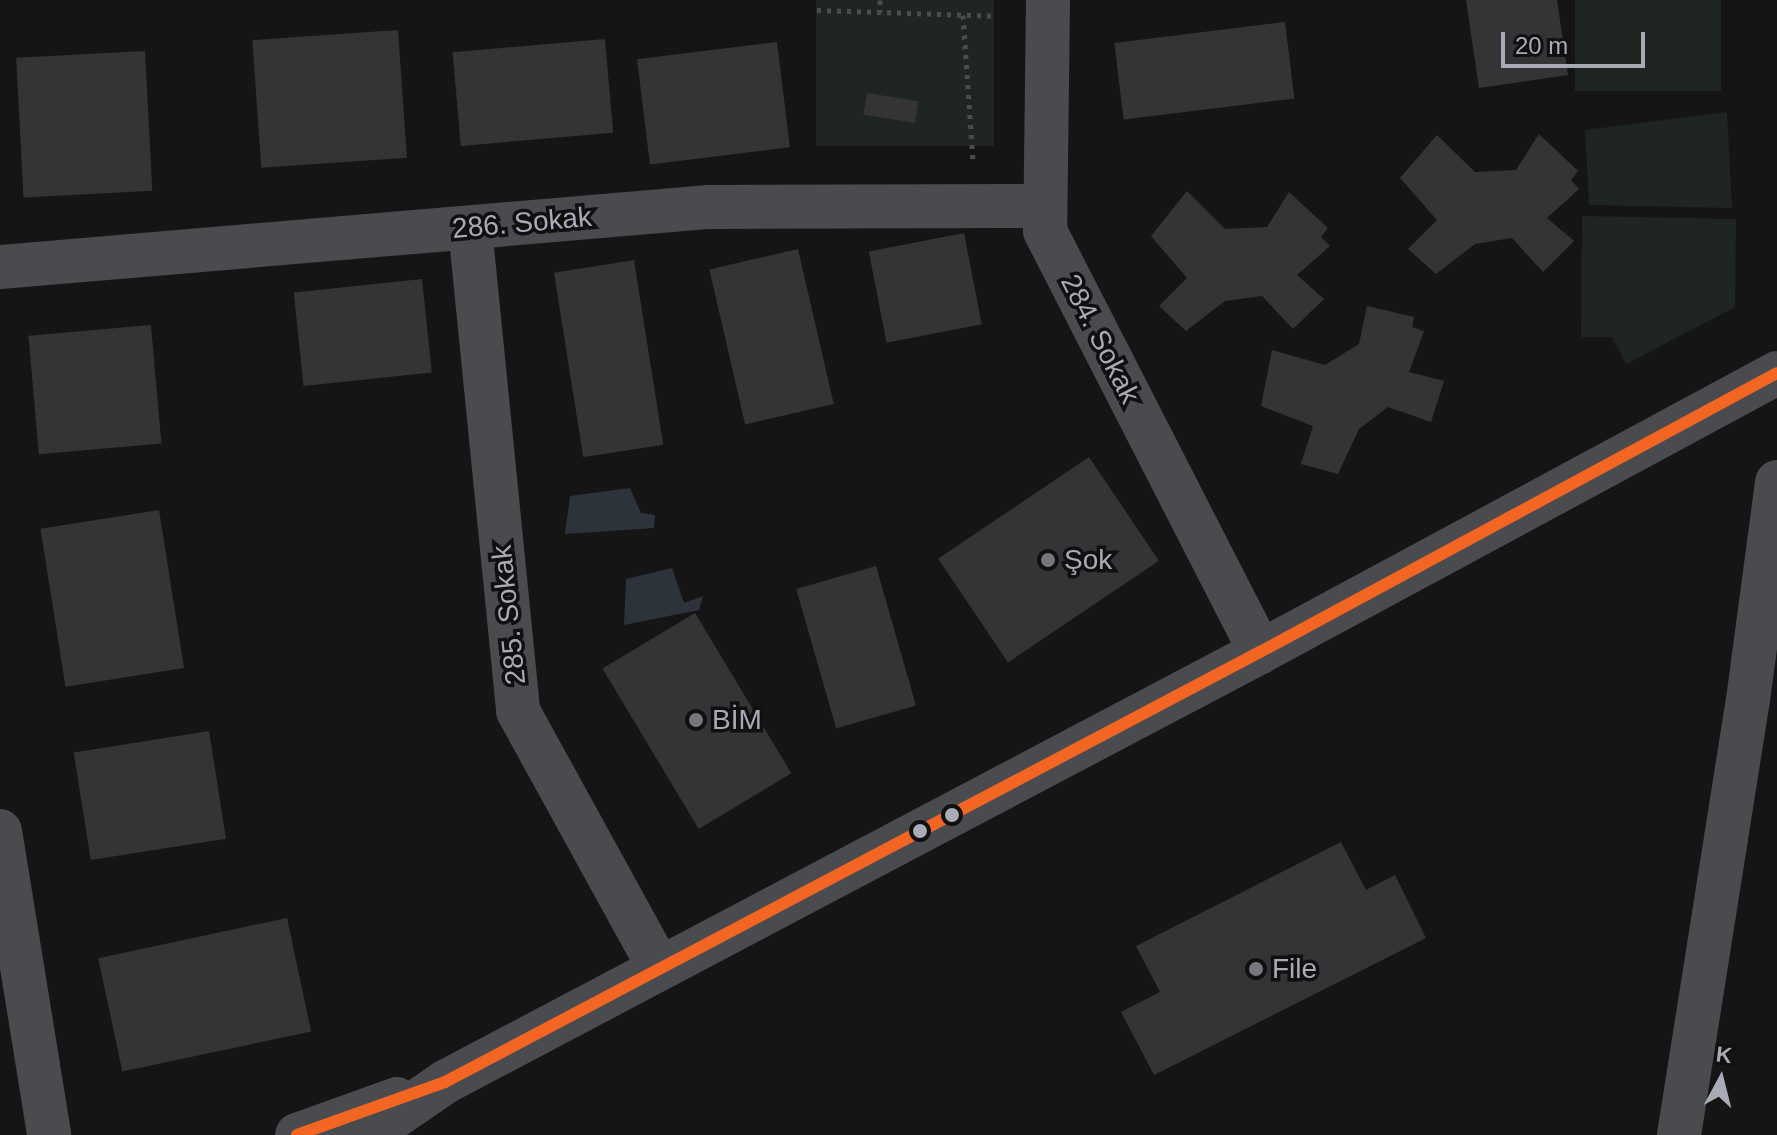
<!DOCTYPE html>
<meta charset="utf-8">
<style>
body{margin:0}
#map{position:relative;width:1777px;height:1135px;overflow:hidden;background:#151516;font-family:Helvetica,sans-serif}
div>[style]{position:absolute}
[style*='--x']{left:calc(var(--x)*1px);top:calc(var(--y)*1px);width:calc(var(--w)*1px);rotate:calc(var(--a)*1deg)}
.green>*{inset:0;background:#1f2621;transform-origin:0 0}
.water>*{inset:0;background:#2d333a}
.building>*{inset:0;background:#343437;transform-origin:0 0}
.path>*{height:5px;margin-top:-2.5px;transform-origin:0;background:repeating-linear-gradient(90deg,#4b4c50 0 4px,transparent 0 10px)}
.minor>*{height:44px;margin:-22px;padding:0 22px;transform-origin:22px;border-radius:22px;background:#4a4b4e}
.bus-1>*{height:12px;margin:-6px;padding:0 6px;transform-origin:6px;border-radius:6px;background:#f26522}
.dots>*{width:22px;height:22px;translate:-50% -50%;box-sizing:border-box;border:4px solid #101011;border-radius:50%}
span{translate:-50% -50%;white-space:nowrap;text-align:center;line-height:1.15;-webkit-text-stroke:7px #101011;paint-order:stroke}
.street-label{font-size:28px;color:#a8aab6}
.poi-label{font-size:28px;color:#a8aab6}
.left{translate:0 -50%;text-align:left}
.north{position:absolute;left:1681px;top:1039px;width:80px;height:80px;-webkit-text-stroke:6px #101011;paint-order:stroke;rotate:7deg;font-size:22px;font-weight:700;line-height:32px;text-align:center;color:#a8aab6}
.north::after{content:'';display:block;margin:auto;width:28px;height:36px;background:#a8aab6;clip-path:polygon(50% 0,100% 100%,50% 72%,0 100%)}
.scale{position:absolute;left:1501px;top:32px;width:144px;height:36px;box-sizing:border-box;border:4px solid #a8aab6;border-top:0;padding-left:10px;font-size:24px;line-height:28px;white-space:nowrap;color:#a8aab6;-webkit-text-stroke:6px #101011;paint-order:stroke}
</style>
<div id="map">
<div class="green">
<div style="left:816px;top:0;width:178px;height:146px"></div>
<div style="left:1575px;top:0;width:146px;height:91px"></div>
<div style="clip-path:polygon(1727px 112px,1732px 208px,1589px 205px,1585px 130px)"></div>
<div style="clip-path:polygon(1582px 216px,1736px 219px,1735px 307px,1626px 364px,1612px 337px,1581px 337px)"></div>
</div>
<div class="water">
<div style="clip-path:polygon(630px 488px,641px 513px,655px 515px,654px 528px,565px 534px,570px 496px)"></div>
<div style="clip-path:polygon(672px 568px,684px 603px,703px 596px,699px 610px,624px 625px,626px 579px)"></div>
</div>
<div class="building">
<div style="clip-path:polygon(1466px 0,1557px 0,1568px 75px,1479px 88px)"></div>
<div style="left:1285px;top:22px;width:77px;height:172px;rotate:83deg"></div>
<div style="left:398px;top:30px;width:128px;height:146px;rotate:86deg"></div>
<div style="left:605px;top:39px;width:94px;height:153px;rotate:85deg"></div>
<div style="left:777px;top:42px;width:106px;height:141px;rotate:83deg"></div>
<div style="left:145px;top:51px;width:140px;height:129px;rotate:87deg"></div>
<div style="left:867px;top:93px;width:52px;height:22px;rotate:9deg"></div>
<div style="clip-path:polygon(1539px 134px,1578px 171px,1571px 180px,1579px 189px,1547px 218px,1574px 241px,1543px 272px,1512px 238px,1475px 244px,1436px 274px,1408px 249px,1437px 220px,1400px 178px,1437px 135px,1475px 172px,1516px 170px)"></div>
<div style="clip-path:polygon(1187px 191px,1225px 229px,1267px 227px,1289px 192px,1328px 228px,1321px 237px,1330px 246px,1297px 275px,1324px 299px,1293px 329px,1262px 296px,1225px 301px,1186px 331px,1159px 306px,1187px 278px,1151px 236px)"></div>
<div style="left:964px;top:233px;width:93px;height:97px;rotate:79deg"></div>
<div style="left:798px;top:249px;width:159px;height:91px;rotate:77deg"></div>
<div style="left:634px;top:260px;width:187px;height:81px;rotate:81deg"></div>
<div style="left:422px;top:279px;width:94px;height:129px;rotate:84deg"></div>
<div style="clip-path:polygon(1367px 306px,1414px 317px,1412px 327px,1424px 331px,1409px 372px,1444px 381px,1431px 422px,1388px 407px,1359px 429px,1338px 474px,1301px 464px,1313px 426px,1261px 406px,1272px 350px,1325px 365px,1359px 344px)"></div>
<div style="left:151px;top:325px;width:119px;height:123px;rotate:85deg"></div>
<div style="left:1089px;top:457px;width:125px;height:182px;rotate:56deg"></div>
<div style="left:159px;top:510px;width:160px;height:120px;rotate:81deg"></div>
<div style="left:876px;top:566px;width:145px;height:83px;rotate:74deg"></div>
<div style="left:695px;top:613px;width:187px;height:108px;rotate:59deg"></div>
<div style="left:209px;top:731px;width:109px;height:137px;rotate:81deg"></div>
<div style="clip-path:polygon(1341px 842px,1366px 890px,1395px 875px,1426px 938px,1154px 1075px,1121px 1012px,1160px 992px,1136px 946px)"></div>
<div style="left:287px;top:918px;width:116px;height:193px;rotate:78deg"></div>
</div>
<div class="path">
<div style="--x:880;--y:0;--w:12;--a:90"></div>
<div style="--x:817;--y:10;--w:177;--a:1.9"></div>
<div style="--x:963;--y:15;--w:147;--a:86.1"></div>
</div>
<div class="minor">
<div style="--x:1048;--y:0;--w:231;--a:90.7"></div>
<div style="--x:1045;--y:231;--w:473;--a:62.9"></div>
<div style="--x:470;--y:228;--w:485;--a:84.3"></div>
<div style="--x:518;--y:711;--w:293;--a:61.2"></div>
<div style="--x:0;--y:267;--w:712;--a:-4.84"></div>
<div style="--x:709;--y:207;--w:336;--a:-0.2"></div>
<div style="--x:0;--y:831;--w:308;--a:80.8"></div>
<div style="--x:297;--y:1135;--w:106;--a:-19.8"></div>
<div style="--x:368;--y:1135;--w:93;--a:-34.5"></div>
<div style="--x:445;--y:1082;--w:921;--a:-27.82"></div>
<div style="--x:1260;--y:652;--w:587;--a:-28.35"></div>
<div style="--x:1679;--y:1135;--w:440;--a:-81"></div>
<div style="--x:1748;--y:700;--w:220;--a:-82.4"></div>
</div>
<div class="bus-1">
<div style="--x:297;--y:1135;--w:157;--a:-19.7"></div>
<div style="--x:445;--y:1082;--w:921;--a:-27.82"></div>
<div style="--x:1260;--y:652;--w:587;--a:-28.35"></div>
</div>
<div class="dots">
<div style="left:1048px;top:560px;background:#75767e"></div>
<div style="left:696px;top:720px;background:#75767e"></div>
<div style="left:952px;top:815px;background:#a8aab6"></div>
<div style="left:920px;top:831px;background:#a8aab6"></div>
<div style="left:1256px;top:969px;background:#75767e"></div>
</div>
<div class="street-label">
<span style="left:522px;top:223px;rotate:-5deg">286. Sokak</span>
<span style="left:1100px;top:339px;rotate:63deg">284. Sokak</span>
<span style="left:509px;top:615px;rotate:-96deg">285. Sokak</span>
</div>
<div class="poi-label">
<span class="left" style="left:1064px;top:560px">Şok</span>
<span class="left" style="left:712px;top:720px">BİM</span>
<span class="left" style="left:1272px;top:969px">File</span>
</div>
<div class="north">K</div>
<div class="scale">20 m</div>
</div>
